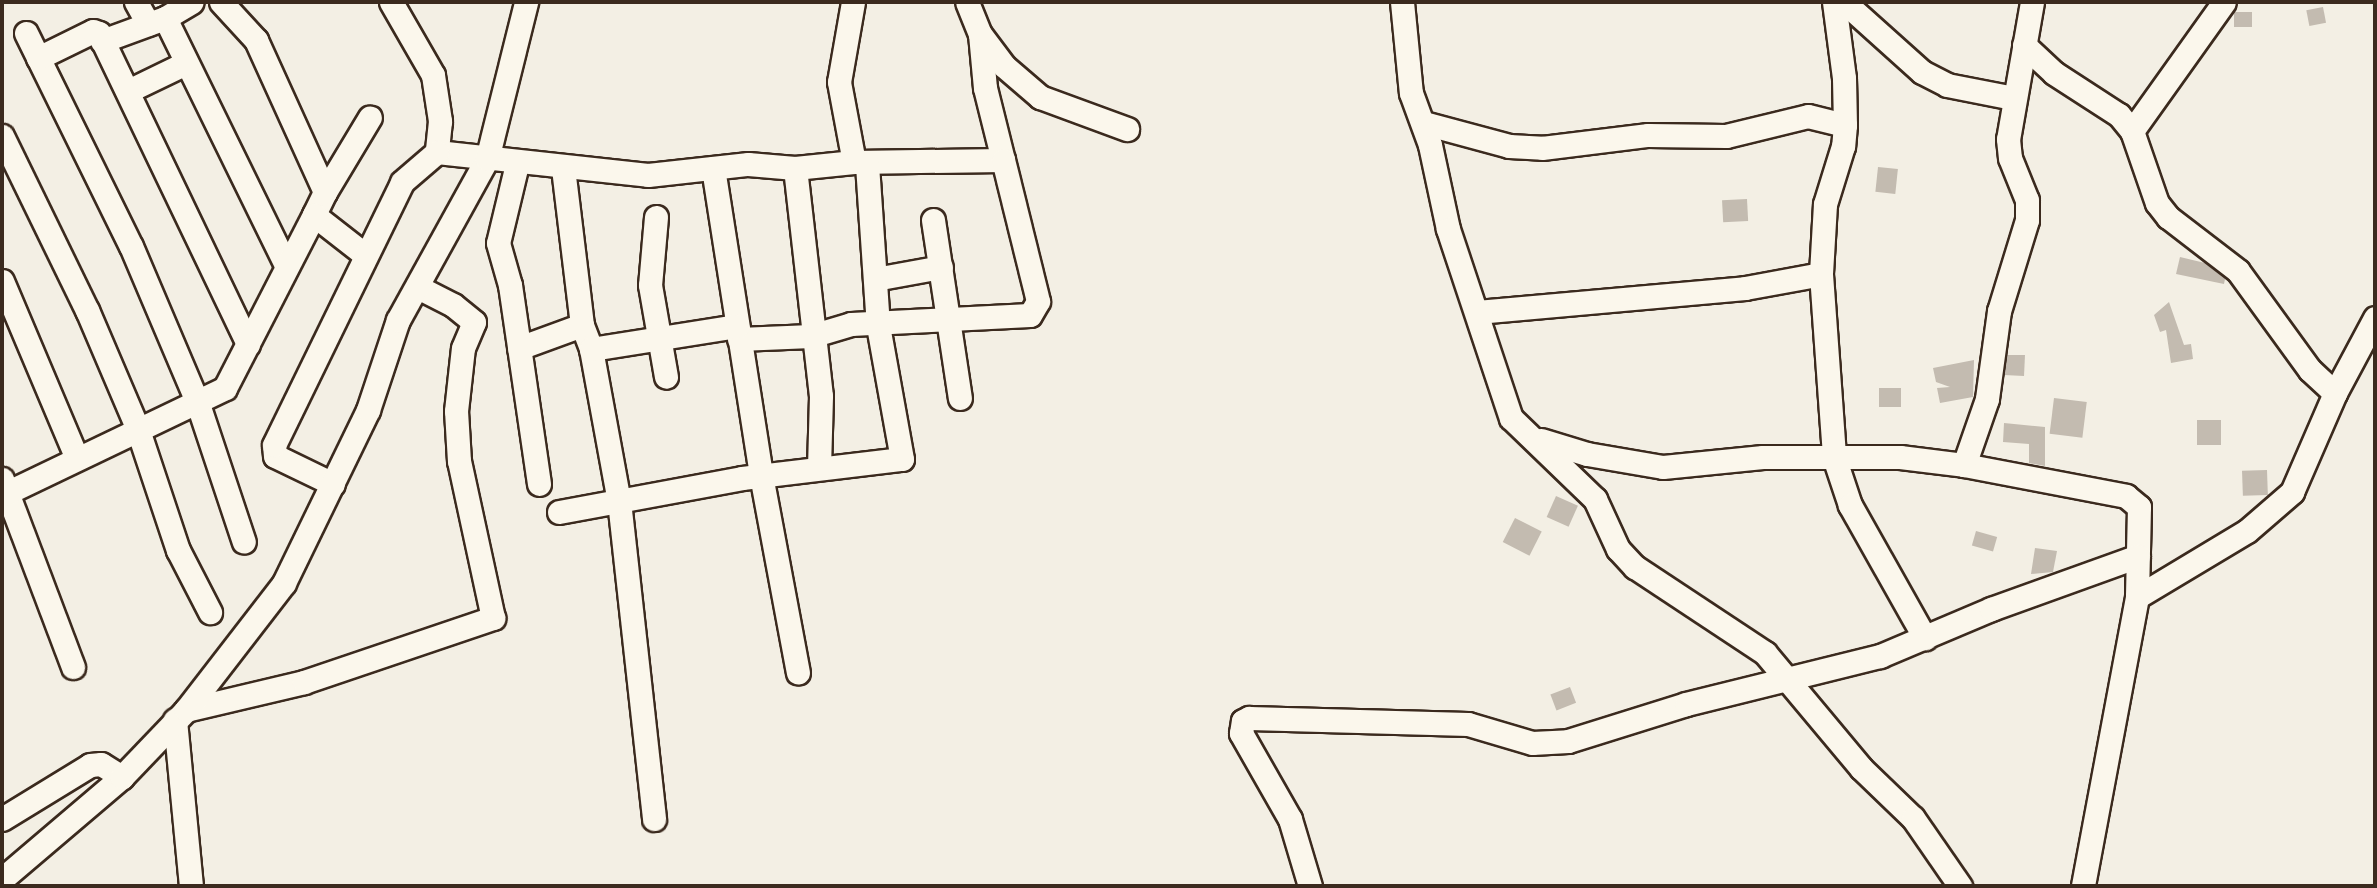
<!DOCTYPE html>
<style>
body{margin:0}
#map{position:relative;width:2377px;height:888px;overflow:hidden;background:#f3efe4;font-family:Mali,sans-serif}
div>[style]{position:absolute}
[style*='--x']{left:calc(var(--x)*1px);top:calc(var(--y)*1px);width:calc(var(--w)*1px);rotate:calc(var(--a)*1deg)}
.building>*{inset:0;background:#c3bbb0;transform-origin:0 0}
.roads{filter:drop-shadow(2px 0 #3b2a1e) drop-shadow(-2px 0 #3b2a1e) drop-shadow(0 2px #3b2a1e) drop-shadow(0 -2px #3b2a1e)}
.minor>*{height:23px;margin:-11.5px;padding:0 11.5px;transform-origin:11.5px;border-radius:11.5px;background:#fbf7ec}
span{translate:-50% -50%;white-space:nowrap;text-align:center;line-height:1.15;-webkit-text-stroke:5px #fbf7ec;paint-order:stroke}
.frame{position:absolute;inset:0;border:4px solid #3b2a1e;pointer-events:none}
</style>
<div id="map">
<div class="building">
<div style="left:2323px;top:7px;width:16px;height:17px;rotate:79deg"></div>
<div style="left:2234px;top:12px;width:18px;height:15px"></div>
<div style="left:1878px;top:167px;width:20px;height:25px;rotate:6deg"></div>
<div style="left:1747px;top:199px;width:22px;height:25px;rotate:87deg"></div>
<div style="clip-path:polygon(2180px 257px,2205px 263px,2225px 279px,2224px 284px,2176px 274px)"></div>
<div style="clip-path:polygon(2169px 302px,2184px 345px,2191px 344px,2193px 359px,2171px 363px,2166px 330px,2160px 332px,2154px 315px)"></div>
<div style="clip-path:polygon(2007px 355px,2025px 355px,2024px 376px,2004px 375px)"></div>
<div style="clip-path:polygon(1974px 360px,1973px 397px,1940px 403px,1937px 388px,1950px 387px,1936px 382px,1933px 368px)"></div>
<div style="left:1901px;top:388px;width:19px;height:22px;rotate:90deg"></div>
<div style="left:2054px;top:398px;width:33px;height:36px;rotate:7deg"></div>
<div style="left:2197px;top:420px;width:24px;height:25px"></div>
<div style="clip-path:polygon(2004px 423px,2045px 427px,2045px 466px,2029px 463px,2029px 444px,2003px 442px)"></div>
<div style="left:2267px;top:470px;width:25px;height:25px;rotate:88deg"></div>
<div style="left:1556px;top:496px;width:24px;height:23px;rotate:24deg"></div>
<div style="left:1515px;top:518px;width:30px;height:27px;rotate:27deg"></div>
<div style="left:1976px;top:531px;width:22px;height:15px;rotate:16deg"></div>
<div style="clip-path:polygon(2035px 548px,2057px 551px,2053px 572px,2031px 574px)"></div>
<div style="left:1570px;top:687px;width:17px;height:21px;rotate:69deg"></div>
</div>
<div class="roads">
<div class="minor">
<div style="--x:136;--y:2;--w:25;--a:61"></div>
<div style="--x:221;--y:2;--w:52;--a:47.4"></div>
<div style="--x:256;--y:40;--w:167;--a:65.6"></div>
<div style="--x:325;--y:192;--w:25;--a:116"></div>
<div style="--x:314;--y:215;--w:63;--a:38"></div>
<div style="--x:391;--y:2;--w:84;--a:60.1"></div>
<div style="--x:433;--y:75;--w:47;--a:81.3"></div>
<div style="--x:440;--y:121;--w:31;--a:96"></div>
<div style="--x:437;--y:152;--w:212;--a:6.2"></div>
<div style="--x:648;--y:175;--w:101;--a:-6.3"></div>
<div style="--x:748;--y:164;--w:47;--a:4.9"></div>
<div style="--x:795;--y:168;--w:59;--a:-5.8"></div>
<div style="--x:854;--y:162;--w:149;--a:-0.8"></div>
<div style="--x:1003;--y:160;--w:74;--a:-104"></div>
<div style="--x:985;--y:88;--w:54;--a:-95.3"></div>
<div style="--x:853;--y:2;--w:81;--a:99.9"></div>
<div style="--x:839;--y:82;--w:81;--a:79.4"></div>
<div style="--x:967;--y:2;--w:35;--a:68"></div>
<div style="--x:980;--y:34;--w:40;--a:53"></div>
<div style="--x:1004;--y:66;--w:48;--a:40.7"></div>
<div style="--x:1040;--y:97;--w:93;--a:20.2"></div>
<div style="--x:1402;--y:2;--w:91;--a:84.4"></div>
<div style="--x:1411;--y:93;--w:55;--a:69.9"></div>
<div style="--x:1430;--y:145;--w:86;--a:77.9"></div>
<div style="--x:1448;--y:229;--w:199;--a:71.6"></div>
<div style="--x:1511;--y:418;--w:117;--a:44"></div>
<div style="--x:1595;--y:499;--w:55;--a:65.3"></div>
<div style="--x:1618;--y:549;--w:25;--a:47"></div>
<div style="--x:1635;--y:567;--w:156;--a:33.5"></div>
<div style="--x:1765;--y:653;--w:150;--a:50.1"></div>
<div style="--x:1861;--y:768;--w:72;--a:43.9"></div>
<div style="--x:1913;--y:818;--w:83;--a:55.3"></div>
<div style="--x:1834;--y:2;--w:77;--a:82.5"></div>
<div style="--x:1844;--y:78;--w:47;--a:88.8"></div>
<div style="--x:1845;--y:125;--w:21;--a:95"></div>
<div style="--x:1843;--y:146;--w:61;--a:107.2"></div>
<div style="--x:1825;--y:204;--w:70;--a:93.3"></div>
<div style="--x:1821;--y:274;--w:183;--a:85.9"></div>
<div style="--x:1834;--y:457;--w:51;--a:71.6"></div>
<div style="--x:1850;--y:505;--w:153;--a:60.6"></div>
<div style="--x:1844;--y:2;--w:105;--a:41.9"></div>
<div style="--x:1922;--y:72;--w:28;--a:27"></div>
<div style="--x:1947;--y:85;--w:67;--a:11.1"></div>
<div style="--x:2032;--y:2;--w:139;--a:99.9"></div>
<div style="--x:2008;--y:139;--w:19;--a:84"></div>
<div style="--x:2010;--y:158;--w:45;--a:68"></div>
<div style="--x:2027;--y:200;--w:20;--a:90"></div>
<div style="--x:2027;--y:220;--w:95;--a:107.1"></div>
<div style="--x:1999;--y:311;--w:89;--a:97.8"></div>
<div style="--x:1987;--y:399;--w:70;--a:109.2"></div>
<div style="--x:1964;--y:465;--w:165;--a:10.8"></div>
<div style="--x:2126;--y:496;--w:17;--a:40"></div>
<div style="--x:2139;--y:507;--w:90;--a:91.3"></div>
<div style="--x:2137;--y:597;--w:294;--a:100.6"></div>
<div style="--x:165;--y:18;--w:275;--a:63.9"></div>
<div style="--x:26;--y:33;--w:237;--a:63.8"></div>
<div style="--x:131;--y:246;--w:172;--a:67"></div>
<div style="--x:198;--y:404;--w:145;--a:71.6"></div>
<div style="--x:102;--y:41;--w:67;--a:-20.1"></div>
<div style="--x:165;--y:18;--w:31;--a:-31"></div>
<div style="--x:2024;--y:45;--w:41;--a:43"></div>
<div style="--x:2054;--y:73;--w:77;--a:32.9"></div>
<div style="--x:2119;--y:115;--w:21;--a:51"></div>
<div style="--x:2132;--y:131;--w:76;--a:70.9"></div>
<div style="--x:2157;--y:203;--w:18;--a:52"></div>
<div style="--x:2168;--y:217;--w:88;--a:37.6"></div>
<div style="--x:2238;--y:271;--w:122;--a:54"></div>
<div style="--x:2310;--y:370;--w:34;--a:43"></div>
<div style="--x:38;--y:58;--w:61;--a:-26.1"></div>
<div style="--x:93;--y:31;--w:6;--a:18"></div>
<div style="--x:99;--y:33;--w:345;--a:64.4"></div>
<div style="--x:128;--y:91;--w:64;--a:-25.8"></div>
<div style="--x:1424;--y:123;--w:88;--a:15.1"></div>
<div style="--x:1509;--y:146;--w:33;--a:3"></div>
<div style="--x:1542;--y:148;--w:107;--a:-7"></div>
<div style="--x:1648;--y:135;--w:78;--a:0.7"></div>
<div style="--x:1726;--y:136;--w:84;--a:-13.7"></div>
<div style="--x:1808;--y:116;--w:38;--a:14"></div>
<div style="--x:2132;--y:131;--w:158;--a:-54.5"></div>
<div style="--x:2;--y:136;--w:194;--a:64"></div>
<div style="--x:87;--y:310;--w:127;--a:66.9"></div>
<div style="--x:137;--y:427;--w:130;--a:71.6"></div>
<div style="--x:178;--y:550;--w:70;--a:62.7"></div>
<div style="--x:517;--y:164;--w:81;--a:103.5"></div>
<div style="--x:498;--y:243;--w:44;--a:74.1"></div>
<div style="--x:510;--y:285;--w:201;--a:81.7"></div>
<div style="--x:563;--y:168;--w:158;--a:83.1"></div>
<div style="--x:582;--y:325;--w:26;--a:69"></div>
<div style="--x:591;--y:349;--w:155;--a:79.6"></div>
<div style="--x:619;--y:501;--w:320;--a:83.7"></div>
<div style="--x:713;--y:168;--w:311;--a:81.1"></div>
<div style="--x:761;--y:475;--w:201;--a:79.4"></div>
<div style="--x:795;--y:168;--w:229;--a:83.5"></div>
<div style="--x:821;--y:396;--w:71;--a:91.6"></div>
<div style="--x:325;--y:192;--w:87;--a:-59"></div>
<div style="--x:656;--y:217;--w:68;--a:95"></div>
<div style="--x:650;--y:285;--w:93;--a:80.1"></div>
<div style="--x:933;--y:220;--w:180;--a:81.4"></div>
<div style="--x:875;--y:279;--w:67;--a:-10.3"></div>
<div style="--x:2;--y:281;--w:190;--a:67.1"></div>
<div style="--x:1477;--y:312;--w:269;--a:-5.1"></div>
<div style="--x:1745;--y:288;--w:77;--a:-10.4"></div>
<div style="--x:739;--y:339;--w:72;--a:-2.4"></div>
<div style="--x:811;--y:336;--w:42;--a:-16.7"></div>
<div style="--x:851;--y:324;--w:179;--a:-2.9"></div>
<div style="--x:1030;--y:315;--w:16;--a:-60"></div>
<div style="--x:1038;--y:301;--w:145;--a:-103.9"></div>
<div style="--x:519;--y:348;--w:67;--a:-20.1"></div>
<div style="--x:591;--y:349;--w:148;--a:-9"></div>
<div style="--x:1541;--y:440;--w:48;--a:16.9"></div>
<div style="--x:1587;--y:454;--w:77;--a:9.7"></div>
<div style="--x:1663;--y:467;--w:100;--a:-5.7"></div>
<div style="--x:1763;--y:457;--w:137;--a:0"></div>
<div style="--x:1900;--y:457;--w:64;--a:7.1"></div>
<div style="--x:2;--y:479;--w:201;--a:69.3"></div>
<div style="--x:333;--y:484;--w:64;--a:-154.2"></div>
<div style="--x:275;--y:456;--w:11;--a:-95"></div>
<div style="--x:274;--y:445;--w:292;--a:-64"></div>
<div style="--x:402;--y:182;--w:46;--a:-40.6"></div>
<div style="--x:2;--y:495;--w:247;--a:-25.6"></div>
<div style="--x:225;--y:388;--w:195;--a:-62.8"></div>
<div style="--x:559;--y:512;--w:186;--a:-10.5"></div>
<div style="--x:742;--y:478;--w:161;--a:-6.8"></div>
<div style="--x:902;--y:459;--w:135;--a:-100.2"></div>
<div style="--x:878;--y:326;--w:163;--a:-93.9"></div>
<div style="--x:2137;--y:597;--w:128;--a:-31"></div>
<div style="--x:2247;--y:531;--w:60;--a:-40.9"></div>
<div style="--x:2292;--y:492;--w:108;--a:-66.5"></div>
<div style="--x:2335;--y:393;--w:85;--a:-61.9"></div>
<div style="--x:186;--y:710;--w:121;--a:-13.3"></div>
<div style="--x:304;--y:682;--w:200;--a:-18.7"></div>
<div style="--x:493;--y:618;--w:161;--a:-102.2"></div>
<div style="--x:459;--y:461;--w:50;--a:-93.4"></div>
<div style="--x:456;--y:411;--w:63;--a:-83.7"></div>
<div style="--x:463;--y:348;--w:28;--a:-67"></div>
<div style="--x:474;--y:322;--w:27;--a:-141"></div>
<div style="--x:453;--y:305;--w:38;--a:-153"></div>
<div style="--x:175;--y:720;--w:167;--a:84.5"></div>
<div style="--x:2;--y:819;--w:103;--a:-31.5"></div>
<div style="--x:90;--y:765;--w:11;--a:-5"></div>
<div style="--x:101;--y:764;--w:25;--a:32"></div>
<div style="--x:2;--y:879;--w:157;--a:-40.4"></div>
<div style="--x:122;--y:777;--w:93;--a:-46.3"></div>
<div style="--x:186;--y:710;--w:160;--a:-52.3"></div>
<div style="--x:284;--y:583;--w:192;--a:-64.1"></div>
<div style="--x:368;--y:410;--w:95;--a:-71.6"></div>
<div style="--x:398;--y:320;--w:184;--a:-61.1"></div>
<div style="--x:487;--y:159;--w:162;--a:-76"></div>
<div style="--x:1310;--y:886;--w:70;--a:-106.6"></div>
<div style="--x:1290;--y:819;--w:99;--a:-119.7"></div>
<div style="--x:1241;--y:733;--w:12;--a:-81"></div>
<div style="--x:1243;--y:721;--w:7;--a:-27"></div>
<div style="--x:1249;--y:718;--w:219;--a:1.6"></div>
<div style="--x:1468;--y:724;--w:67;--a:16.5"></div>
<div style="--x:1532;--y:743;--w:36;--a:-3"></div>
<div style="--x:1568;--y:741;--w:124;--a:-17.4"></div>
<div style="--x:1686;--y:704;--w:200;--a:-13.9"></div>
<div style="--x:1880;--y:656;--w:121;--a:-22.9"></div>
<div style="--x:1991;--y:609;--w:156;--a:-19.8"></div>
</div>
</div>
<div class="frame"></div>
</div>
